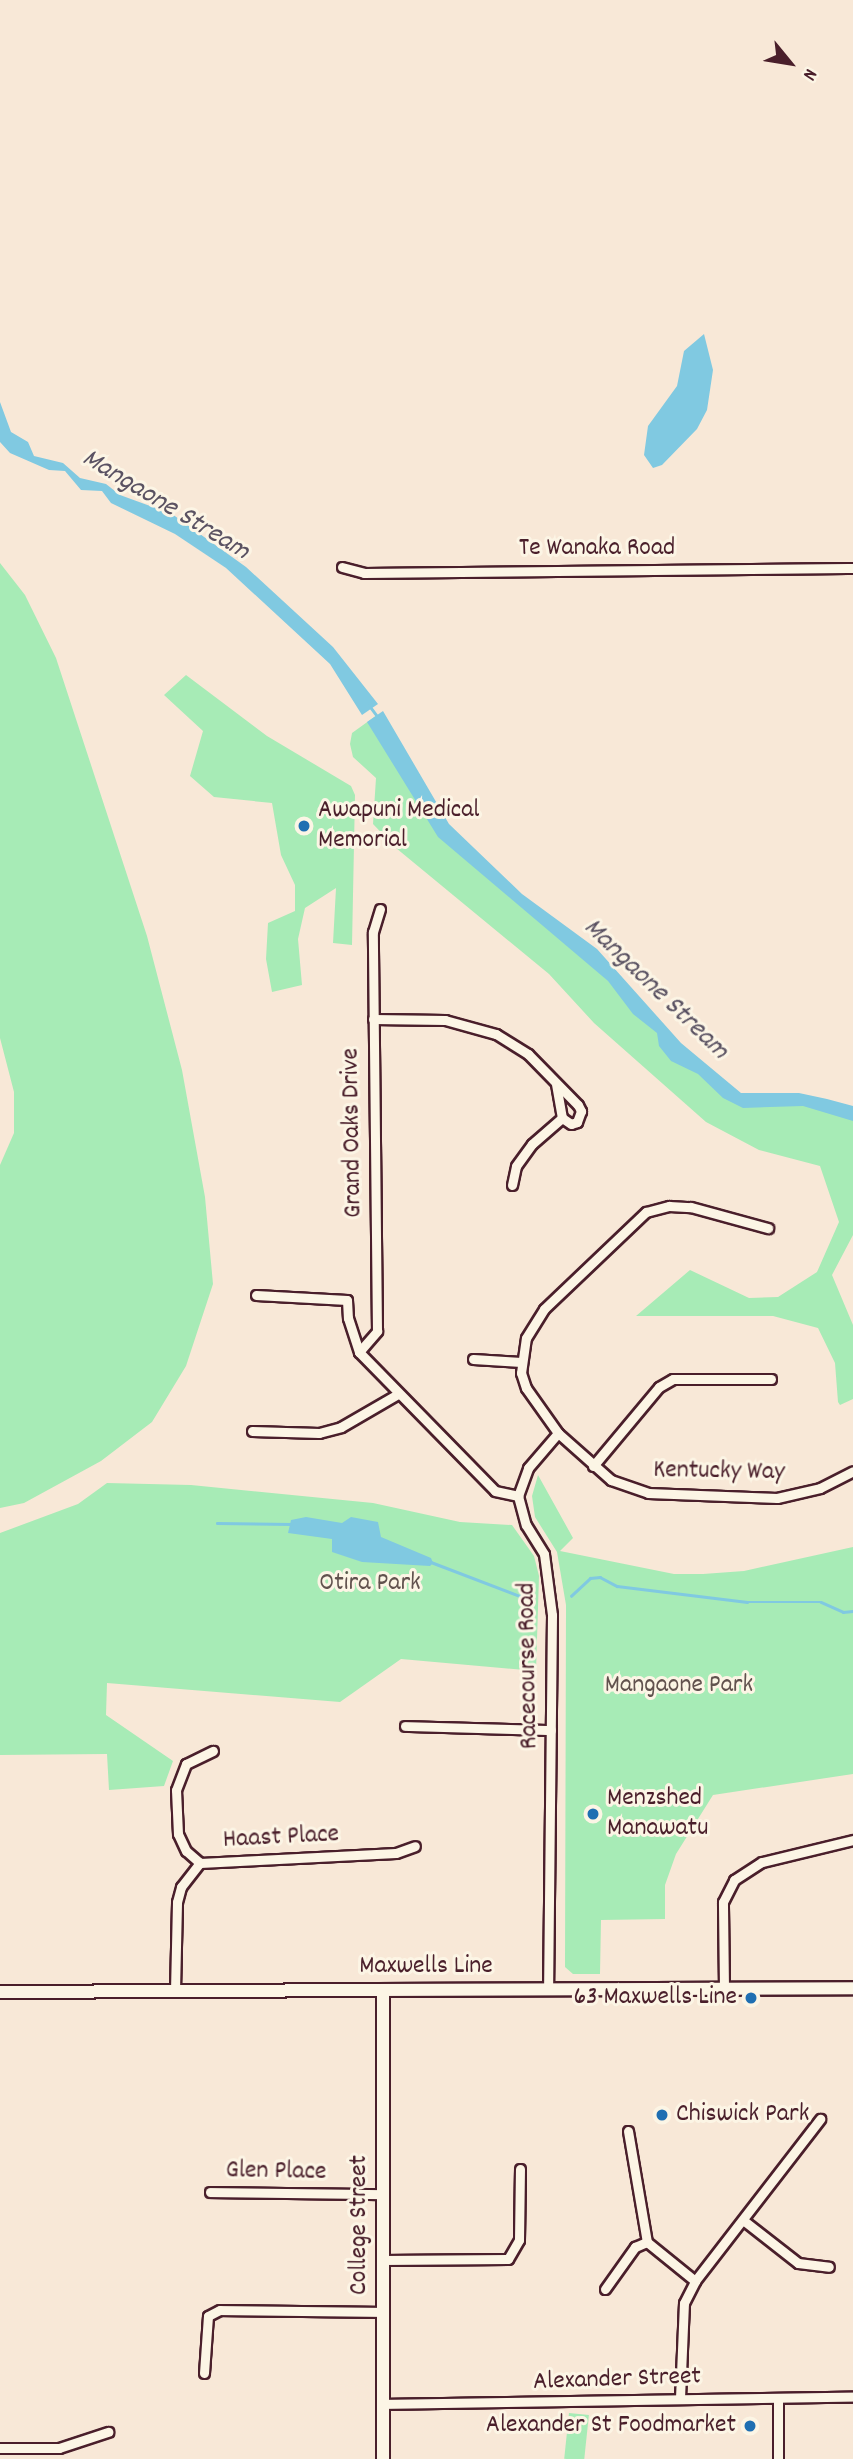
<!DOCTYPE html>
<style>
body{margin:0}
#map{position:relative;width:853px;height:2459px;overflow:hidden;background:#f8e8d7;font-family:Dekko,sans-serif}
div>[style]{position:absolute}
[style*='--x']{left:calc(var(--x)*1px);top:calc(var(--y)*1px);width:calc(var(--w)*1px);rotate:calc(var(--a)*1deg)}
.green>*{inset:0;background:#a7ebb6;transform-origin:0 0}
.water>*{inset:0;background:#80c9e1}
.stream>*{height:2.5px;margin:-1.25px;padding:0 1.25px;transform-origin:1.25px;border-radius:1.25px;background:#80c9e1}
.roads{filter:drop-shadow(2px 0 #4a1f2b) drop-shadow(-2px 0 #4a1f2b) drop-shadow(0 2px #4a1f2b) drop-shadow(0 -2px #4a1f2b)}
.minor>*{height:9px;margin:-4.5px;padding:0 4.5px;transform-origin:4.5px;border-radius:4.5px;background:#fcf5e5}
.tertiary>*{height:12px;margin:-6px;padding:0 6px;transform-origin:6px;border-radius:6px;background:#fcf5e5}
.secondary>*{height:12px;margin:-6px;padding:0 6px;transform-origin:6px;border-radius:6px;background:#fcf5e5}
.dots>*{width:19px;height:19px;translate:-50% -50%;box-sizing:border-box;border:4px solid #fcf5e5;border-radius:50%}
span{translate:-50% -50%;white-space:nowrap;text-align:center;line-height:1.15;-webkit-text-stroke:6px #fcf5e5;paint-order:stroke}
.street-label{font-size:26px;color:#4a1f2b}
.poi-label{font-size:26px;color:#4a1f2b}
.left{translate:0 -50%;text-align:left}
.right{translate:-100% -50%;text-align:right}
.park-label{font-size:26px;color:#61524e}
.water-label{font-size:28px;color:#5a5262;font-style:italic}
.north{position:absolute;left:755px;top:28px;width:70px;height:70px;-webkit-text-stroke:5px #fcf5e5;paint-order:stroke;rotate:120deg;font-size:19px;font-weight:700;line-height:28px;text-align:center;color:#4a1f2b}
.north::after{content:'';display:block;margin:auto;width:24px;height:32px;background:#4a1f2b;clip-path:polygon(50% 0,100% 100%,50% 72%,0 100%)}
</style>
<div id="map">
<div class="green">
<div style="clip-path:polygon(0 563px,25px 595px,56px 658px,147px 936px,182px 1070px,205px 1197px,213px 1284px,186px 1366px,152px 1422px,101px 1461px,24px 1503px,0 1508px,0 1165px,14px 1133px,14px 1092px,0 1038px)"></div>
<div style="clip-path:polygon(186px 675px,267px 736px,351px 786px,355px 795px,352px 945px,333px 943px,336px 888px,305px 908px,298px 939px,302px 985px,272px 992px,266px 959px,268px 923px,295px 911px,295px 885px,281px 855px,272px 803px,214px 797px,190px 776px,203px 731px,164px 695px)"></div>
<div style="clip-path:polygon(377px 715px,456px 837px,672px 1041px,743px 1097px,853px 1111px,853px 1235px,832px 1275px,853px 1325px,853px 1399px,840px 1405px,838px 1402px,835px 1363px,818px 1328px,773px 1316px,636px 1316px,690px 1270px,749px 1298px,778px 1297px,817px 1272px,839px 1222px,820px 1166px,759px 1150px,706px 1122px,594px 1023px,549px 974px,396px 848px,373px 824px,376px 778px,353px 757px,350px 744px,352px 733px)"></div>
<div style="clip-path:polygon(538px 1475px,573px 1538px,560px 1551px,674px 1574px,703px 1574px,744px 1571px,853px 1547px,853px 1774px,713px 1795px,676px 1854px,665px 1885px,665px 1919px,601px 1920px,600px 1974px,573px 1974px,565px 1967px,566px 1605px,557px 1552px,535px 1517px,532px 1496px)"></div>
<div style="clip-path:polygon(107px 1483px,191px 1485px,373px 1503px,460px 1522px,512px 1525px,534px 1556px,539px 1576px,536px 1671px,401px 1659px,340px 1702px,107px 1683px,106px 1715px,173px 1761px,164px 1786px,109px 1790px,107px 1754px,0 1755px,0 1533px,78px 1504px)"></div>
<div style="left:569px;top:2413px;width:20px;height:46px;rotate:6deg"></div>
</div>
<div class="water">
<div style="clip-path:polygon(704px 334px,713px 370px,707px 410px,697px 429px,662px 465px,653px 468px,644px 455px,648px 426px,677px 386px,684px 351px)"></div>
<div style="clip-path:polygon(0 402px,11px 432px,28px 442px,34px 456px,63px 463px,80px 478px,106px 484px,120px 495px,172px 514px,246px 567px,333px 647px,378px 704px,362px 715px,330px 664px,226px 568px,175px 534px,111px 503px,102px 491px,81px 490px,65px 471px,49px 470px,10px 453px,0 442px)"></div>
<div style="clip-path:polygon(383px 711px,449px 824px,522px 894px,597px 949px,681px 1043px,741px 1093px,799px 1093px,827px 1099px,853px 1106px,853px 1121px,803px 1106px,743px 1108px,723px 1098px,698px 1074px,671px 1061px,659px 1046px,657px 1033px,633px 1014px,608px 981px,438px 837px,367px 722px)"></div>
<div style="clip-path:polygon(306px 1517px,342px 1523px,351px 1517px,378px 1522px,381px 1537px,431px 1558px,433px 1563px,430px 1566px,362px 1562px,332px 1552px,332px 1539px,288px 1533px,291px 1520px)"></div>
</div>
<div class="stream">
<div style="--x:369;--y:705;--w:15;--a:53"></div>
<div style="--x:217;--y:1523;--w:74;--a:0.8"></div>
<div style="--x:431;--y:1562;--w:95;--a:20.9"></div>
<div style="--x:571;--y:1596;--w:26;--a:-43"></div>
<div style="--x:590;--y:1578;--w:10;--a:-6"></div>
<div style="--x:600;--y:1577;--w:19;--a:28"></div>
<div style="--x:617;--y:1586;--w:131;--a:7"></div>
<div style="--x:747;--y:1602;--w:74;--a:0"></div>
<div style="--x:821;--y:1602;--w:24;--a:24"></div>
<div style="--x:843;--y:1612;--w:10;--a:-6"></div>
</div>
<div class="roads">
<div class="minor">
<div style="--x:342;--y:567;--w:23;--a:15"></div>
<div style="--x:364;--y:573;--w:489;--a:-0.6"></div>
<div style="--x:373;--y:1019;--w:72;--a:0.8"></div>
<div style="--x:445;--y:1020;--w:53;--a:15.4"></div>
<div style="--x:496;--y:1034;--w:38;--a:32"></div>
<div style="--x:528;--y:1054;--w:71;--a:45.6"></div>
<div style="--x:578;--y:1105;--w:7;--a:63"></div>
<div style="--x:581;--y:1111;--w:12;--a:110"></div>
<div style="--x:577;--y:1122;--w:6;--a:162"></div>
<div style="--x:571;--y:1124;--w:11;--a:-146"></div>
<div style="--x:562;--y:1118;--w:34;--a:-100"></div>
<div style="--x:512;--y:1185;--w:19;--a:-78"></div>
<div style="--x:516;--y:1166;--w:27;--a:-54"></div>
<div style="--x:532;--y:1144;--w:40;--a:-41"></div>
<div style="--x:256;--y:1295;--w:91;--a:3.1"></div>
<div style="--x:347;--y:1300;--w:18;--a:87"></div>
<div style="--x:348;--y:1318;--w:36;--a:72"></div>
<div style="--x:359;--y:1352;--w:194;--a:45.6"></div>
<div style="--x:495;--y:1491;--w:24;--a:12"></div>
<div style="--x:518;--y:1496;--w:30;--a:75"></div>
<div style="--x:526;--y:1525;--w:34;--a:58"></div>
<div style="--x:544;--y:1554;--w:62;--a:82.5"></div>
<div style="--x:552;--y:1615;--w:374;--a:90.6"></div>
<div style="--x:359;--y:1352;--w:28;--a:-49"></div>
<div style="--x:377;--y:1331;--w:399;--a:-90.6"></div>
<div style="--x:373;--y:932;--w:24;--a:-73"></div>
<div style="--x:473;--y:1359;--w:48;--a:3.6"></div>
<div style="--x:252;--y:1431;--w:67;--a:1.7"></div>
<div style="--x:319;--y:1433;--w:23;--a:-15"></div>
<div style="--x:341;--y:1427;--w:66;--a:-30.1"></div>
<div style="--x:558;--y:1433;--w:71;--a:41.6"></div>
<div style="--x:611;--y:1480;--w:39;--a:19"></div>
<div style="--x:648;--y:1493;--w:129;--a:2.2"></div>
<div style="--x:777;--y:1498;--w:44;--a:-13.1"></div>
<div style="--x:820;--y:1488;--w:37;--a:-27"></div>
<div style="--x:593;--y:1466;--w:103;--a:-50.1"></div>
<div style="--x:659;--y:1387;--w:16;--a:-30"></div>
<div style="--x:673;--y:1379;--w:98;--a:0"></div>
<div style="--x:518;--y:1496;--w:30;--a:-70"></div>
<div style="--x:528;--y:1468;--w:46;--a:-49.4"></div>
<div style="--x:558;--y:1433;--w:55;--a:-125.4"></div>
<div style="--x:526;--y:1388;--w:16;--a:-108"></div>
<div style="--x:521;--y:1373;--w:35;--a:-82"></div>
<div style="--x:526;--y:1338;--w:34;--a:-58"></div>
<div style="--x:544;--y:1309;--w:141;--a:-43.6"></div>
<div style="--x:646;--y:1212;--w:24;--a:-15"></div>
<div style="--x:669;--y:1206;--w:22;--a:3"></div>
<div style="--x:691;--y:1207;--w:80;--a:15.3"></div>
<div style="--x:405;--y:1726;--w:146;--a:1.6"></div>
<div style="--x:200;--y:1863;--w:18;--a:-139"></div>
<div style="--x:186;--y:1851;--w:19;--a:-115"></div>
<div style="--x:178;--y:1834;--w:44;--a:-92.6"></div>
<div style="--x:176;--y:1790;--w:28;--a:-69"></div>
<div style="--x:186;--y:1764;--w:30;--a:-26"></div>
<div style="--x:724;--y:1988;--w:86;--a:-90.7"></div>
<div style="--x:723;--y:1902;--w:25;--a:-63"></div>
<div style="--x:734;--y:1880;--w:33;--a:-33"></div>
<div style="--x:762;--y:1862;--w:94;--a:-13.6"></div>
<div style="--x:175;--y:1991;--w:89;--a:-88.7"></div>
<div style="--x:177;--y:1902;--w:16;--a:-75"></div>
<div style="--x:181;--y:1887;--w:31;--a:-52"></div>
<div style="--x:200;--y:1863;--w:196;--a:-2.9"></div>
<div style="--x:396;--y:1853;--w:20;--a:-20"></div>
<div style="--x:628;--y:2131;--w:113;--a:80.3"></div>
<div style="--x:647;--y:2242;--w:62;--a:39.1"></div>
<div style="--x:210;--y:2192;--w:173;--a:0.7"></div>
<div style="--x:743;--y:2220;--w:70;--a:38"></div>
<div style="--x:798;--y:2263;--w:31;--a:7"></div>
<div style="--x:383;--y:2260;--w:125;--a:-0.5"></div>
<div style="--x:508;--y:2259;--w:22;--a:-60"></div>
<div style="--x:519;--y:2240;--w:71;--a:-89.2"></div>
<div style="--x:605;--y:2289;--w:52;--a:-54.5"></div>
<div style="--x:635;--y:2247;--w:13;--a:-23"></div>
<div style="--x:204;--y:2373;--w:57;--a:-86"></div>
<div style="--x:208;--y:2316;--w:13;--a:-27"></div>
<div style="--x:220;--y:2310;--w:163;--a:0.7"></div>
<div style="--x:680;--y:2398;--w:95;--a:-87.6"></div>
<div style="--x:684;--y:2303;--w:25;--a:-63"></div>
<div style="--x:695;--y:2281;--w:205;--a:-52.3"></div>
<div style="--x:778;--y:2398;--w:61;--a:90"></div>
<div style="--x:383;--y:2404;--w:470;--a:-0.9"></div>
<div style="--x:0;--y:2448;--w:59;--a:0"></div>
<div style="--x:59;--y:2448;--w:52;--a:-18.1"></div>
</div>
<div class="tertiary">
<div style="--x:0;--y:1992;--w:383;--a:-0.3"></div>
</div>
<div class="secondary">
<div style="--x:383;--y:2459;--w:469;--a:-90"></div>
<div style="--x:383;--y:1990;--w:470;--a:-0.2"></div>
</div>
</div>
<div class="dots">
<div style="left:304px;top:826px;background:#1f6fb2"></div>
<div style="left:593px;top:1814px;background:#1f6fb2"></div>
<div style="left:751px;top:1998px;background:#1f6fb2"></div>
<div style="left:662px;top:2115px;background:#1f6fb2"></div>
<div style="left:750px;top:2426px;background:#1f6fb2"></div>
</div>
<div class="street-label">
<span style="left:597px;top:549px">Te Wanaka Road</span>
<span style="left:353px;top:1133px;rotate:-91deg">Grand Oaks Drive</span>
<span style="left:719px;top:1472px;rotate:1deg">Kentucky Way</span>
<span style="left:529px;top:1666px;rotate:-91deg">Racecourse Road</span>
<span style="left:281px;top:1838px;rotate:-3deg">Haast Place</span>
<span style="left:426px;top:1967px">Maxwells Line</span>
<span style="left:276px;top:2172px;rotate:1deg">Glen Place</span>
<span style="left:360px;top:2225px;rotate:-90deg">College Street</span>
<span style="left:617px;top:2380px;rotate:-2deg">Alexander Street</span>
</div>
<div class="poi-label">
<span class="left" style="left:318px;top:826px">Awapuni Medical<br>Memorial</span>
<span class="left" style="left:607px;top:1814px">Menzshed<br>Manawatu</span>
<span class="right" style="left:737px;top:1998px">63 Maxwells Line</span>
<span class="left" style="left:676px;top:2115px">Chiswick Park</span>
<span class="right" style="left:736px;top:2426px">Alexander St Foodmarket</span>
</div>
<div class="park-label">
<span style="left:370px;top:1584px">Otira Park</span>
<span style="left:679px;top:1686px">Mangaone Park</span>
</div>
<div class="water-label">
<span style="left:165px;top:506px;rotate:31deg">Mangaone Stream</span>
<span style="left:655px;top:990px;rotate:44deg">Mangaone Stream</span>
</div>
<div class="north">N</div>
</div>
